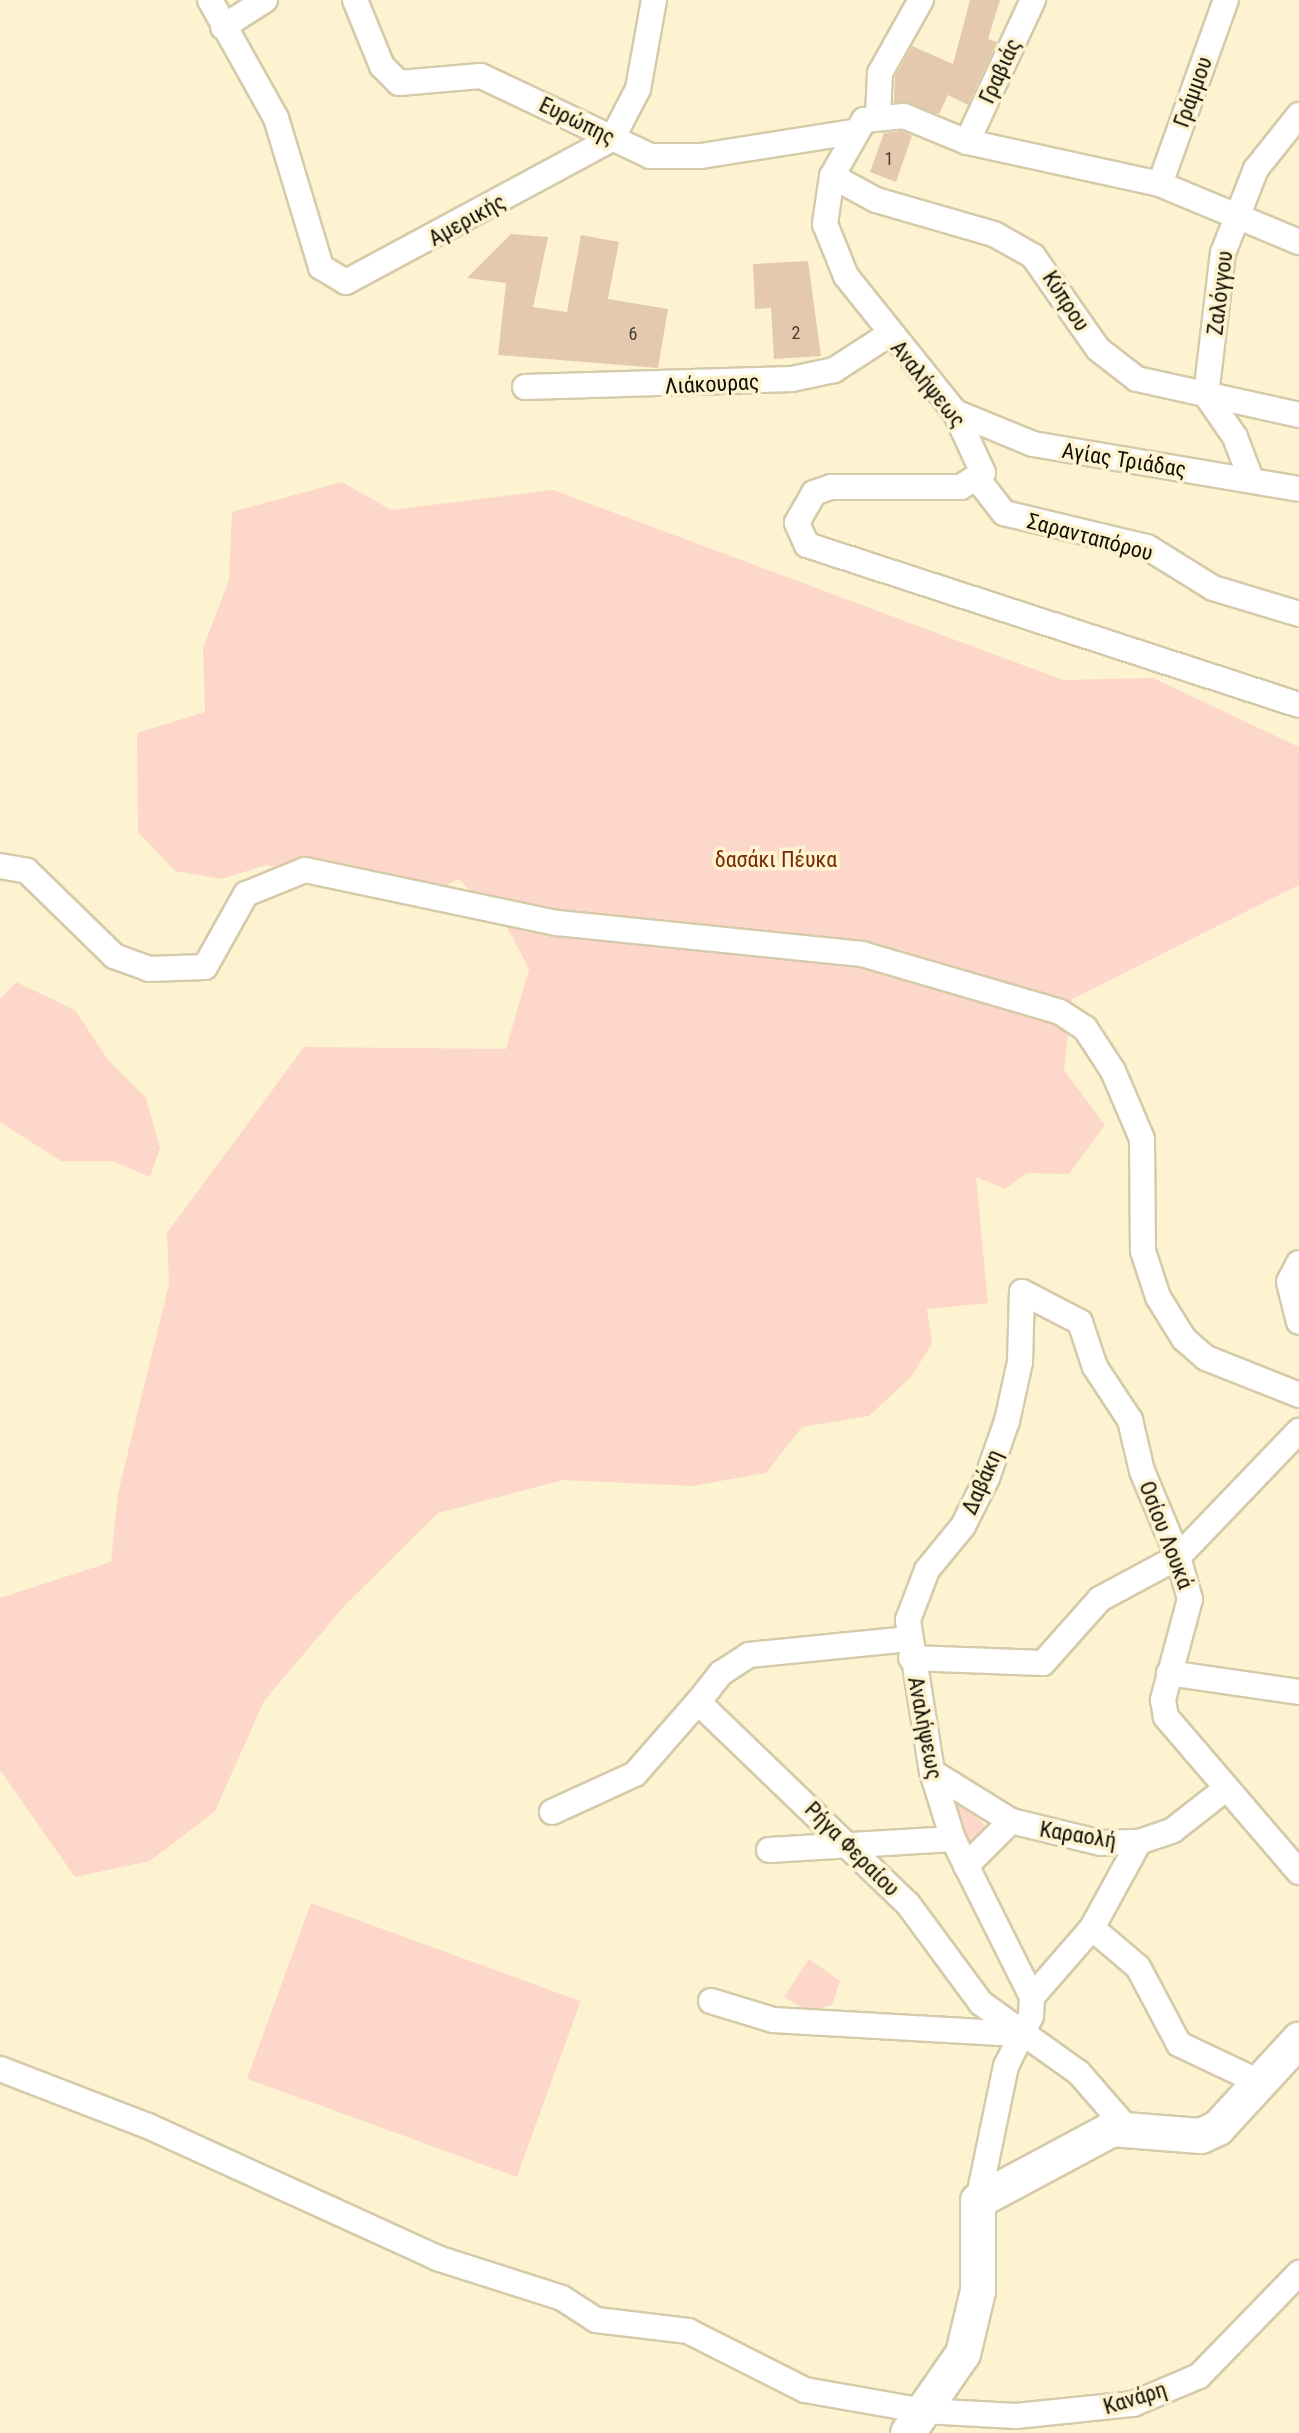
<!DOCTYPE html>
<meta charset="utf-8">
<style>
body{margin:0}
#map{position:relative;width:1299px;height:2433px;overflow:hidden;background:#fef3d0;font-family:"Roboto Condensed",sans-serif}
div>[style]{position:absolute}
[style*='--x']{left:calc(var(--x)*1px);top:calc(var(--y)*1px);width:calc(var(--w)*1px);rotate:calc(var(--a)*1deg)}
.green>*{inset:0;background:#fdd7ca;transform-origin:0 0}
.building>*{inset:0;background:#e4c9af}
.roads{filter:drop-shadow(2px 0 #d5caa9) drop-shadow(-2px 0 #d5caa9) drop-shadow(0 2px #d5caa9) drop-shadow(0 -2px #d5caa9)}
.minor>*{height:24px;margin:-12px;padding:0 12px;transform-origin:12px;border-radius:12px;background:#fff}
.secondary>*{height:34px;margin:-17px;padding:0 17px;transform-origin:17px;border-radius:17px;background:#fff}
span{translate:-50% -50%;white-space:nowrap;text-align:center;line-height:1.15;-webkit-text-stroke:7px #fef3d0;paint-order:stroke}
.number-label{font-size:18px;color:#463d2f}
.number-label span{-webkit-text-stroke-width:0}
.street-label{font-size:22px;color:#120e04}
.park-label{font-size:22px;color:#792803}
</style>
<div id="map">
<div class="green">
<div style="clip-path:polygon(342px 482px,391px 510px,553px 490px,1063px 680px,1153px 678px,1299px 747px,1299px 885px,1072px 999px,1064px 1070px,1105px 1125px,1069px 1174px,1027px 1173px,1005px 1189px,976px 1177px,988px 1303px,927px 1309px,932px 1344px,910px 1378px,869px 1416px,802px 1427px,766px 1473px,692px 1486px,563px 1480px,438px 1513px,346px 1604px,264px 1701px,215px 1811px,150px 1861px,75px 1877px,0 1770px,0 1598px,111px 1562px,118px 1493px,169px 1284px,167px 1233px,304px 1047px,506px 1049px,529px 969px,508px 929px,459px 879px,419px 899px,266px 865px,222px 879px,175px 871px,138px 832px,137px 733px,205px 712px,203px 648px,229px 580px,232px 512px)"></div>
<div style="clip-path:polygon(16px 982px,75px 1010px,108px 1060px,146px 1098px,160px 1148px,150px 1177px,112px 1161px,61px 1161px,0 1122px,0 999px)"></div>
<div style="clip-path:polygon(944px 1785px,993px 1833px,966px 1853px)"></div>
<div style="left:311px;top:1903px;width:287px;height:187px;rotate:20deg"></div>
<div style="clip-path:polygon(809px 1959px,840px 1981px,832px 2005px,808px 2011px,784px 1997px)"></div>
</div>
<div class="building">
<div style="clip-path:polygon(970px 0,1000px 0,988px 39px,997px 42px,968px 105px,948px 95px,939px 114px,894px 102px,895px 77px,912px 46px,953px 64px)"></div>
<div style="clip-path:polygon(902px 131px,912px 136px,896px 182px,870px 172px,884px 133px)"></div>
<div style="clip-path:polygon(511px 234px,548px 237px,533px 307px,567px 312px,581px 235px,619px 242px,608px 299px,668px 309px,658px 368px,498px 355px,506px 283px,467px 278px)"></div>
<div style="clip-path:polygon(808px 261px,821px 356px,774px 359px,771px 308px,755px 309px,753px 264px)"></div>
</div>
<div class="roads">
<div class="minor">
<div style="--x:210;--y:0;--w:135;--a:60.8"></div>
<div style="--x:276;--y:118;--w:156;--a:73.2"></div>
<div style="--x:321;--y:267;--w:29;--a:31"></div>
<div style="--x:346;--y:282;--w:302;--a:-28.3"></div>
<div style="--x:612;--y:139;--w:56;--a:-62.5"></div>
<div style="--x:638;--y:89;--w:90;--a:-79.8"></div>
<div style="--x:355;--y:0;--w:71;--a:67.8"></div>
<div style="--x:382;--y:66;--w:24;--a:45"></div>
<div style="--x:399;--y:83;--w:82;--a:-4.9"></div>
<div style="--x:481;--y:76;--w:187;--a:25.3"></div>
<div style="--x:650;--y:156;--w:51;--a:0"></div>
<div style="--x:701;--y:156;--w:153;--a:-9"></div>
<div style="--x:223;--y:27;--w:50;--a:-32.7"></div>
<div style="--x:878;--y:114;--w:41;--a:-87.2"></div>
<div style="--x:880;--y:73;--w:84;--a:-60.7"></div>
<div style="--x:967;--y:142;--w:157;--a:-65.1"></div>
<div style="--x:832;--y:176;--w:50;--a:28.6"></div>
<div style="--x:876;--y:200;--w:123;--a:16.1"></div>
<div style="--x:994;--y:234;--w:45;--a:29.4"></div>
<div style="--x:1033;--y:256;--w:113;--a:55"></div>
<div style="--x:1098;--y:349;--w:49;--a:37.6"></div>
<div style="--x:1137;--y:379;--w:166;--a:12.5"></div>
<div style="--x:1160;--y:184;--w:195;--a:-70.3"></div>
<div style="--x:1299;--y:242;--w:151;--a:-157.4"></div>
<div style="--x:1160;--y:184;--w:198;--a:-167.7"></div>
<div style="--x:967;--y:142;--w:68;--a:-157.6"></div>
<div style="--x:904;--y:116;--w:40;--a:174.3"></div>
<div style="--x:864;--y:120;--w:64;--a:119.7"></div>
<div style="--x:832;--y:176;--w:49;--a:98.3"></div>
<div style="--x:825;--y:224;--w:56;--a:68"></div>
<div style="--x:846;--y:276;--w:174;--a:51.3"></div>
<div style="--x:955;--y:412;--w:67;--a:65.3"></div>
<div style="--x:983;--y:473;--w:26;--a:148"></div>
<div style="--x:961;--y:487;--w:130;--a:180"></div>
<div style="--x:831;--y:487;--w:18;--a:161"></div>
<div style="--x:814;--y:493;--w:34;--a:120"></div>
<div style="--x:797;--y:523;--w:24;--a:66"></div>
<div style="--x:807;--y:545;--w:517;--a:18.01"></div>
<div style="--x:525;--y:387;--w:267;--a:-1.7"></div>
<div style="--x:792;--y:379;--w:43;--a:-12.1"></div>
<div style="--x:834;--y:370;--w:64;--a:-32.9"></div>
<div style="--x:955;--y:412;--w:84;--a:22.3"></div>
<div style="--x:1033;--y:444;--w:270;--a:9.6"></div>
<div style="--x:1251;--y:479;--w:45;--a:-110.9"></div>
<div style="--x:1235;--y:437;--w:51;--a:-124.6"></div>
<div style="--x:1206;--y:395;--w:143;--a:-83.2"></div>
<div style="--x:1223;--y:253;--w:90;--a:-68.6"></div>
<div style="--x:1256;--y:169;--w:69;--a:-51.5"></div>
<div style="--x:979;--y:481;--w:41;--a:52"></div>
<div style="--x:1004;--y:513;--w:147;--a:13.4"></div>
<div style="--x:1147;--y:547;--w:78;--a:31.8"></div>
<div style="--x:1213;--y:588;--w:90;--a:16.8"></div>
<div style="--x:0;--y:866;--w:27;--a:10"></div>
<div style="--x:27;--y:871;--w:122;--a:44.3"></div>
<div style="--x:114;--y:956;--w:37;--a:20"></div>
<div style="--x:149;--y:969;--w:56;--a:-2"></div>
<div style="--x:205;--y:967;--w:84;--a:-60.7"></div>
<div style="--x:246;--y:894;--w:64;--a:-22.1"></div>
<div style="--x:305;--y:870;--w:258;--a:11.9"></div>
<div style="--x:557;--y:923;--w:307;--a:5.8"></div>
<div style="--x:862;--y:954;--w:206;--a:16.3"></div>
<div style="--x:1060;--y:1012;--w:30;--a:33"></div>
<div style="--x:1085;--y:1028;--w:51;--a:56.9"></div>
<div style="--x:1113;--y:1071;--w:74;--a:66.9"></div>
<div style="--x:1142;--y:1139;--w:112;--a:89.5"></div>
<div style="--x:1143;--y:1251;--w:48;--a:71.9"></div>
<div style="--x:1158;--y:1297;--w:49;--a:58.2"></div>
<div style="--x:1184;--y:1339;--w:29;--a:41"></div>
<div style="--x:1206;--y:1358;--w:100;--a:21.7"></div>
<div style="--x:1299;--y:1263;--w:21;--a:118"></div>
<div style="--x:1289;--y:1282;--w:41;--a:76"></div>
<div style="--x:909;--y:1639;--w:161;--a:174.3"></div>
<div style="--x:749;--y:1655;--w:33;--a:147"></div>
<div style="--x:721;--y:1673;--w:37;--a:128"></div>
<div style="--x:698;--y:1702;--w:291;--a:43.9"></div>
<div style="--x:908;--y:1904;--w:123;--a:53.6"></div>
<div style="--x:981;--y:2003;--w:120;--a:35.5"></div>
<div style="--x:1079;--y:2073;--w:70;--a:49"></div>
<div style="--x:911;--y:1658;--w:132;--a:2.2"></div>
<div style="--x:1043;--y:1663;--w:86;--a:-48.3"></div>
<div style="--x:1100;--y:1599;--w:89;--a:-28.3"></div>
<div style="--x:1178;--y:1557;--w:175;--a:-46.2"></div>
<div style="--x:1169;--y:1673;--w:131;--a:8.3"></div>
<div style="--x:932;--y:1772;--w:93;--a:31.8"></div>
<div style="--x:1011;--y:1821;--w:93;--a:13.7"></div>
<div style="--x:1101;--y:1843;--w:38;--a:-2"></div>
<div style="--x:1139;--y:1842;--w:36;--a:-19"></div>
<div style="--x:1173;--y:1830;--w:63;--a:-38"></div>
<div style="--x:552;--y:1812;--w:91;--a:-24.6"></div>
<div style="--x:635;--y:1774;--w:96;--a:-48.8"></div>
<div style="--x:769;--y:1850;--w:184;--a:-3.4"></div>
<div style="--x:966;--y:1866;--w:64;--a:-45"></div>
<div style="--x:1092;--y:1928;--w:98;--a:-61.3"></div>
<div style="--x:1032;--y:1997;--w:91;--a:-49"></div>
<div style="--x:1092;--y:1928;--w:60;--a:40.3"></div>
<div style="--x:1138;--y:1967;--w:87;--a:62"></div>
<div style="--x:1179;--y:2044;--w:86;--a:25.4"></div>
<div style="--x:711;--y:2001;--w:65;--a:17"></div>
<div style="--x:773;--y:2020;--w:245;--a:3.3"></div>
<div style="--x:0;--y:2069;--w:159;--a:21.1"></div>
<div style="--x:148;--y:2126;--w:318;--a:24.5"></div>
<div style="--x:437;--y:2258;--w:131;--a:17.7"></div>
<div style="--x:562;--y:2298;--w:40;--a:32.9"></div>
<div style="--x:596;--y:2320;--w:93;--a:6.8"></div>
<div style="--x:688;--y:2331;--w:131;--a:26.8"></div>
<div style="--x:805;--y:2390;--w:121;--a:10"></div>
<div style="--x:924;--y:2411;--w:92;--a:3.1"></div>
<div style="--x:1016;--y:2416;--w:118;--a:-5.9"></div>
<div style="--x:1133;--y:2404;--w:72;--a:-23"></div>
<div style="--x:1199;--y:2376;--w:144;--a:-45.8"></div>
<div style="--x:978;--y:2201;--w:138;--a:-78.3"></div>
<div style="--x:1006;--y:2066;--w:56;--a:-63.4"></div>
<div style="--x:1031;--y:2016;--w:19;--a:-87"></div>
<div style="--x:1032;--y:1997;--w:177;--a:-116.6"></div>
<div style="--x:953;--y:1839;--w:70;--a:-107.4"></div>
<div style="--x:932;--y:1772;--w:154;--a:-99"></div>
<div style="--x:908;--y:1620;--w:53;--a:-69.2"></div>
<div style="--x:927;--y:1570;--w:57;--a:-50.7"></div>
<div style="--x:963;--y:1526;--w:54;--a:-63.4"></div>
<div style="--x:987;--y:1478;--w:60;--a:-70.7"></div>
<div style="--x:1007;--y:1421;--w:60;--a:-77.6"></div>
<div style="--x:1020;--y:1362;--w:70;--a:-88.4"></div>
<div style="--x:1022;--y:1292;--w:65;--a:27.3"></div>
<div style="--x:1080;--y:1322;--w:47;--a:71.6"></div>
<div style="--x:1095;--y:1367;--w:64;--a:56.6"></div>
<div style="--x:1130;--y:1420;--w:52;--a:76.8"></div>
<div style="--x:1142;--y:1471;--w:93;--a:67.3"></div>
<div style="--x:1178;--y:1557;--w:44;--a:74.1"></div>
<div style="--x:1190;--y:1599;--w:105;--a:105"></div>
<div style="--x:1163;--y:1700;--w:17;--a:80"></div>
<div style="--x:1166;--y:1717;--w:204;--a:49.4"></div>
</div>
<div class="secondary">
<div style="--x:908;--y:2433;--w:96;--a:-55.2"></div>
<div style="--x:963;--y:2354;--w:65;--a:-76.6"></div>
<div style="--x:978;--y:2291;--w:90;--a:-90"></div>
<div style="--x:978;--y:2201;--w:152;--a:-28.2"></div>
<div style="--x:1112;--y:2129;--w:89;--a:4.5"></div>
<div style="--x:1201;--y:2136;--w:19;--a:-25"></div>
<div style="--x:1218;--y:2128;--w:120;--a:-47.4"></div>
</div>
</div>
<div class="number-label">
<span style="left:889px;top:159px">1</span>
<span style="left:796px;top:333px">2</span>
<span style="left:633px;top:334px">6</span>
</div>
<div class="street-label">
<span style="left:1000px;top:71px;rotate:-65deg">Γραβιάς</span>
<span style="left:1193px;top:92px;rotate:-70deg">Γράμμου</span>
<span style="left:577px;top:121px;rotate:26deg">Ευρώπης</span>
<span style="left:467px;top:220px;rotate:-29deg">Αμερικής</span>
<span style="left:1220px;top:293px;rotate:-83deg">Ζαλόγγου</span>
<span style="left:1066px;top:301px;rotate:57deg">Κύπρου</span>
<span style="left:712px;top:384px;rotate:-3deg">Λιάκουρας</span>
<span style="left:928px;top:384px;rotate:51deg">Αναλήψεως</span>
<span style="left:1124px;top:460px;rotate:9deg">Αγίας Τριάδας</span>
<span style="left:1090px;top:537px;rotate:15deg">Σαρανταπόρου</span>
<span style="left:982px;top:1482px;rotate:-66deg">Δαβάκη</span>
<span style="left:1166px;top:1535px;rotate:69deg">Οσίου Λουκά</span>
<span style="left:925px;top:1728px;rotate:79deg">Αναλήψεως</span>
<span style="left:1078px;top:1835px;rotate:9deg">Καραολή</span>
<span style="left:852px;top:1849px;rotate:45deg">Ρήγα Φεραίου</span>
<span style="left:1135px;top:2398px;rotate:-17deg">Κανάρη</span>
</div>
<div class="park-label">
<span style="left:776px;top:860px">δασάκι Πέυκα</span>
</div>
</div>
